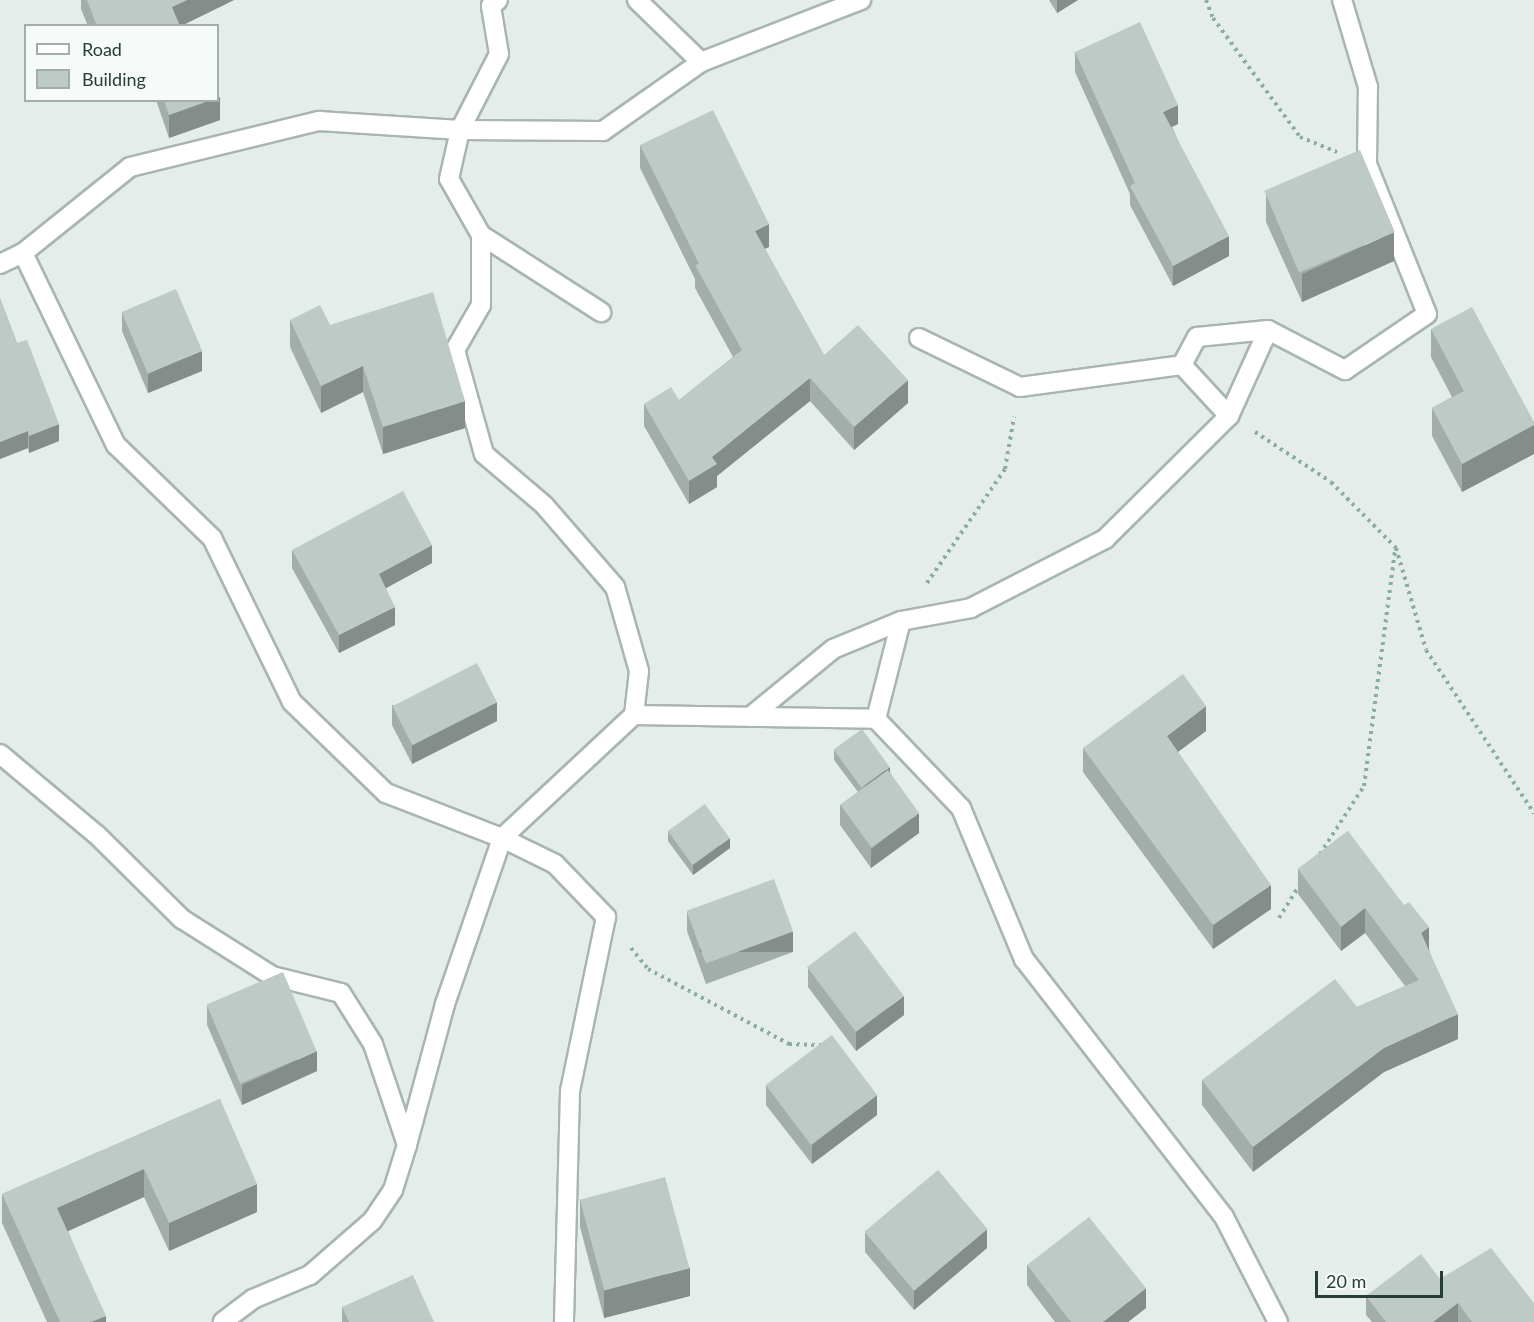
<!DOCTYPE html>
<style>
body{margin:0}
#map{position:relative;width:1534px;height:1322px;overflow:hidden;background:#e5edea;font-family:Lato,sans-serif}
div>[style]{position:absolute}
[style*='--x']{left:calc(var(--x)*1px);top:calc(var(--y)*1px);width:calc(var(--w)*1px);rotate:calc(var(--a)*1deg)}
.path>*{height:4px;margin-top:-2px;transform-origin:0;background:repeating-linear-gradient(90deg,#89ada5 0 3px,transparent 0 7.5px)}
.roads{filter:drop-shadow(2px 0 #a8b5b1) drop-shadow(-2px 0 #a8b5b1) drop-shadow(0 2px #a8b5b1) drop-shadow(0 -2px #a8b5b1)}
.minor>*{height:18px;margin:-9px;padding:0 9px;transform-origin:9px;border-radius:9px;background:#fff}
.wall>*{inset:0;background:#a3aeaa}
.shaded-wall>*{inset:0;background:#858d8b;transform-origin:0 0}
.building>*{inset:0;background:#becac6;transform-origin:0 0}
span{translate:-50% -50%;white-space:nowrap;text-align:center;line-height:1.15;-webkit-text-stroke:6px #f6faf8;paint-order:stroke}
.legend{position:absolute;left:24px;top:24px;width:195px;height:78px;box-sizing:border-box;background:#f6faf8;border:2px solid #a3aeac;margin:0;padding:8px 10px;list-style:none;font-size:18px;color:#263d39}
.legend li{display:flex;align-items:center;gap:12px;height:30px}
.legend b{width:30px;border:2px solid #a3aeac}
.scale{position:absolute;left:1315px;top:1271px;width:128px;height:27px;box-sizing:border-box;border:3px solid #263d39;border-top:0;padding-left:8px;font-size:18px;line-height:21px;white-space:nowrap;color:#263d39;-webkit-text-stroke:4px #f6faf8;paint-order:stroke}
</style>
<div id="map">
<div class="path">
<div style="--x:1206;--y:0;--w:19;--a:69"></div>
<div style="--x:1213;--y:18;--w:147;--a:53.8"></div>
<div style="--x:1300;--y:137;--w:40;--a:22"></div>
<div style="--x:1255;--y:432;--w:91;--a:33.3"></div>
<div style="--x:1331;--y:482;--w:93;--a:45.4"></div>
<div style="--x:1396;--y:548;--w:106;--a:73.6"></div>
<div style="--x:1426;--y:650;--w:196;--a:56.5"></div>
<div style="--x:927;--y:583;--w:138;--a:-55.6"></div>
<div style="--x:1005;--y:469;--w:53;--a:-80.2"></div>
<div style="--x:1320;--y:854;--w:81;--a:-57.1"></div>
<div style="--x:1364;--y:786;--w:236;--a:-82.5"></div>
<div style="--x:1279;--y:918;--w:39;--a:-58"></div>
<div style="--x:631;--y:948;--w:27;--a:51"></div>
<div style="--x:648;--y:969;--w:160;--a:28"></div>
<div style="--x:789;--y:1044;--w:34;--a:2"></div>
</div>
<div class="roads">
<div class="minor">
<div style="--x:637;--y:0;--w:89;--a:44.1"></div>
<div style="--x:481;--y:235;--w:143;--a:32.7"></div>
<div style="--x:23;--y:253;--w:137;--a:-38.8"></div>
<div style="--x:130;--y:167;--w:195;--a:-13.7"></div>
<div style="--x:319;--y:121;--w:141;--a:3.7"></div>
<div style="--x:460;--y:130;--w:143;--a:0.4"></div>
<div style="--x:603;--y:131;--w:120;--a:-35.1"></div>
<div style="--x:701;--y:62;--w:172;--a:-21.2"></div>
<div style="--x:0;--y:264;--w:25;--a:-26"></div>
<div style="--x:23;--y:253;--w:213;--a:64.2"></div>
<div style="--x:116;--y:445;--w:134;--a:44.1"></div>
<div style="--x:212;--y:538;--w:182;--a:64"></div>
<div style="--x:292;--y:702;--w:131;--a:44.1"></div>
<div style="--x:386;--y:793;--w:124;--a:21.2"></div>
<div style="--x:502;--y:838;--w:59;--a:26.1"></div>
<div style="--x:555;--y:864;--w:74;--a:46.1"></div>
<div style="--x:606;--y:917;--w:178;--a:101.7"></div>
<div style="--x:570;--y:1091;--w:231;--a:91.5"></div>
<div style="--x:919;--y:338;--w:112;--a:25.9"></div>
<div style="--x:1020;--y:387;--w:163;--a:-7.7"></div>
<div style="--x:1182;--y:365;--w:32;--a:-62"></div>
<div style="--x:1197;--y:337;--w:71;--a:-5.6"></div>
<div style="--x:1268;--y:330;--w:87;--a:27.5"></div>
<div style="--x:1345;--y:370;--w:99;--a:-34.3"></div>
<div style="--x:1427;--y:314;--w:162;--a:-111.8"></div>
<div style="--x:1367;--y:164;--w:77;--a:-89.3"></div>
<div style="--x:1368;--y:87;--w:91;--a:-106.6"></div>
<div style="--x:1182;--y:365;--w:69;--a:47.3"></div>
<div style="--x:634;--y:715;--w:242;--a:0.9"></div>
<div style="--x:876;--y:719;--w:123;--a:46.3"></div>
<div style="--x:961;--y:808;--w:164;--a:67.4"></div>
<div style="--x:1024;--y:959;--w:326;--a:52.2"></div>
<div style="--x:1224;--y:1217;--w:118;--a:62.8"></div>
<div style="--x:750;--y:717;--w:107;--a:-39.3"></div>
<div style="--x:833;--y:649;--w:74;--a:-22.4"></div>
<div style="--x:901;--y:621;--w:71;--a:-10.5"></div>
<div style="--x:971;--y:608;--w:151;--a:-27.2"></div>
<div style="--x:1105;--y:539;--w:175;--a:-44.8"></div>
<div style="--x:1229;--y:416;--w:94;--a:-65.6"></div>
<div style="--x:876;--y:719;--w:101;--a:-75.7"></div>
<div style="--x:0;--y:754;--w:126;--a:39.9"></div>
<div style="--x:97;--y:835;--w:120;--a:44.7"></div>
<div style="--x:182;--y:919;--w:107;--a:32.3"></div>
<div style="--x:272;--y:976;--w:71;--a:13.8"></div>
<div style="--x:341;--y:993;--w:60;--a:57.9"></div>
<div style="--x:373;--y:1044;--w:107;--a:71.4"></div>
<div style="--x:407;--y:1145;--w:47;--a:107.3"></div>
<div style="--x:393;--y:1190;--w:37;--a:124"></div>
<div style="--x:372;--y:1221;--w:82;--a:138.9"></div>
<div style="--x:310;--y:1275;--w:62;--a:157.2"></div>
<div style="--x:253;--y:1299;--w:38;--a:143"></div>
<div style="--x:407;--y:1145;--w:146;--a:-74.9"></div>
<div style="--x:445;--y:1004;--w:176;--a:-71"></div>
<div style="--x:502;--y:838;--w:180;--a:-43"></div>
<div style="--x:634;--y:715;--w:44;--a:-83.5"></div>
<div style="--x:639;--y:671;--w:87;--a:-105.9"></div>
<div style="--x:615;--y:587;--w:108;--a:-130.9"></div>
<div style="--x:544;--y:505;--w:79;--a:-139.6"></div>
<div style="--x:484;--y:454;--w:108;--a:-105.6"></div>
<div style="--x:455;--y:350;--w:52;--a:-60"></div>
<div style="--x:481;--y:305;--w:70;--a:-90"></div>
<div style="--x:481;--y:235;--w:64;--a:-119.7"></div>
<div style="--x:449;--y:179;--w:50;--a:-77.3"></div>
<div style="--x:460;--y:130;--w:85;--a:-62.8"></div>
<div style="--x:499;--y:54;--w:49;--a:-99.5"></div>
<div style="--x:491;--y:6;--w:9;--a:-41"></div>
</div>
</div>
<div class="wall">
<div style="clip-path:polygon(81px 0,234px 0,181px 26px,88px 26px,81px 9px)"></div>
<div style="clip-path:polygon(1049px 0,1078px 0,1057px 13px)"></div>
<div style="clip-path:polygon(1075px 52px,1178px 124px,1172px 127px,1229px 256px,1173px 286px,1130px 205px,1130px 194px,1075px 72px)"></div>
<div style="clip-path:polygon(156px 100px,218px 100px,220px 120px,169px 138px)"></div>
<div style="clip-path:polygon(640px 145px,769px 247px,765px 249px,824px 355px,908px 403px,854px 450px,810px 401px,717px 476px,717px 487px,689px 504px,644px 426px,644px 404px,679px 400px,733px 357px,695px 288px,695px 279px,640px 168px)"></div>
<div style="clip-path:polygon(1266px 194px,1394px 261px,1302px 302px,1266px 222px)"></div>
<div style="clip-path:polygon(0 298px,17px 343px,59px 441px,29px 453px,28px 448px,0 459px)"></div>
<div style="clip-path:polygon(122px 312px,202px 371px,148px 393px,122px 331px)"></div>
<div style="clip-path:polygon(290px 320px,330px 325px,465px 428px,383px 454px,363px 392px,321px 413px,290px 347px)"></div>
<div style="clip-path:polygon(1431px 329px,1534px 422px,1534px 454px,1462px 492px,1432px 436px,1432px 408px,1452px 397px,1431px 357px)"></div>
<div style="clip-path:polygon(292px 550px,432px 563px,386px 588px,395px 625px,339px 653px,292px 568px)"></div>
<div style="clip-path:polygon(392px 705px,497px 721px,412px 764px,392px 725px)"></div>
<div style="clip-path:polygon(1206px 731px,1178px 752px,1271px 909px,1213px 949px,1083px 772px,1083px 748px)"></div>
<div style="clip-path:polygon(834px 750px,890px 772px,919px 833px,871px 868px,840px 825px,840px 805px,858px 792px,834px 760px)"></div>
<div style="clip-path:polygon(668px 831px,730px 848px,693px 875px,668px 841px)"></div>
<div style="clip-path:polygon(1348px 831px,1429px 949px,1458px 1039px,1384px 1072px,1253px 1172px,1202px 1105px,1202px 1080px,1357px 1007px,1405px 986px,1365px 933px,1341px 951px,1298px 894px,1298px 869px)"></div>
<div style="clip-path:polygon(687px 911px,793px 952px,706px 984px,687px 931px)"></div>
<div style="clip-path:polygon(808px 968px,904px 1015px,856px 1051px,808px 987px)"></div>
<div style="clip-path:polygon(207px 1006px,317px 1071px,242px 1105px,207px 1025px)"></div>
<div style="clip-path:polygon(766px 1085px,877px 1115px,812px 1164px,766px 1105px)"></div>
<div style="clip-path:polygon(220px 1099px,257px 1212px,169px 1251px,144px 1197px,68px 1231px,106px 1322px,47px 1322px,2px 1223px,2px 1194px)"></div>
<div style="clip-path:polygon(580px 1199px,690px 1296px,604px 1318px,580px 1227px)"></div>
<div style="clip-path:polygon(865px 1233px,987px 1248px,914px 1310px,865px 1252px)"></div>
<div style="clip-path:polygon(1027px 1265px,1146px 1308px,1128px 1322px,1055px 1322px,1027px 1285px)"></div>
<div style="clip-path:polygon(1440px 1279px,1534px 1322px,1372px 1322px,1366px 1315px,1366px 1296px)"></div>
<div style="clip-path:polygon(342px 1307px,434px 1322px,342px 1322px)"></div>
</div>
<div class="shaded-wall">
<div style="clip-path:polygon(187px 0,234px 0,181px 26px,172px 26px,172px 7px)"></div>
<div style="clip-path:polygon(1057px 0,1078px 0,1057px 13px)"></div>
<div style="clip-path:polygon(220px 97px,220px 120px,169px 138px,169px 115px,211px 100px,218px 100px,218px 98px)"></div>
<div style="clip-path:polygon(1178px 105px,1178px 124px,1163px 131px,1163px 112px)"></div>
<div style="clip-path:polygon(769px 224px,769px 247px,755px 253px,755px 231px)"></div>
<div style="clip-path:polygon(1394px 232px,1394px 261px,1302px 302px,1302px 274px)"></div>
<div style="clip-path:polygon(1229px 236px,1229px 256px,1173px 286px,1173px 266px)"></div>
<div style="clip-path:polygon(202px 351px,202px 371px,148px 393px,148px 373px)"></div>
<div style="clip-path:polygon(363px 366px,363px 392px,321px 413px,321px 386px)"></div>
<div style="clip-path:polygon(810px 378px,810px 401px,717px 476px,717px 487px,689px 504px,689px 481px,712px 457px)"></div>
<div style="clip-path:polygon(908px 380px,908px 403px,854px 450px,854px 427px)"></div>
<div style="clip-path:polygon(465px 401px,465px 428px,383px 454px,383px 427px)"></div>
<div style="clip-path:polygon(59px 424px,59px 441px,29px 453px,29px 436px)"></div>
<div style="clip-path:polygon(1534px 425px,1534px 454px,1462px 492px,1462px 464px)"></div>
<div style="clip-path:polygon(28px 431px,28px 448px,0 459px,0 442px)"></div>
<div style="clip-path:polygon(432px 545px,432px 563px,379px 592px,379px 574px)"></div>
<div style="clip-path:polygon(395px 607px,395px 625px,339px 653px,339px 635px)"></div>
<div style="clip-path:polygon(497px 702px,497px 721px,412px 764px,412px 745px)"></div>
<div style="clip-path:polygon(1206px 706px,1206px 731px,1167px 760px,1167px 736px)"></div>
<div style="clip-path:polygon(890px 767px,890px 777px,863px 787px)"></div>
<div style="clip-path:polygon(919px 813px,919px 833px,871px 868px,871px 849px)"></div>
<div style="clip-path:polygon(730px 838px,730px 848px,693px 875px,693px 865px)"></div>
<div style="clip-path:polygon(1271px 885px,1271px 909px,1213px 949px,1213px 925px)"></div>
<div style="clip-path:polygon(1365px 908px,1365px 933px,1341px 951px,1341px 927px)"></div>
<div style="clip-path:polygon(1429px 927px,1429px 952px,1421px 933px)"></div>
<div style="left:793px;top:932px;width:20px;height:93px;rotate:90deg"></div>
<div style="clip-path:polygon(904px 996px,904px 1015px,856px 1051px,856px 1032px)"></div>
<div style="clip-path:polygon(1458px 1014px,1458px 1039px,1384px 1072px,1253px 1172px,1253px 1147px,1384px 1048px)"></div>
<div style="clip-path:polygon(317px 1051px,317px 1071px,242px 1105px,242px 1085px)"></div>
<div style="clip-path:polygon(877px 1095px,877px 1115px,812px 1164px,812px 1145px)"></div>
<div style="clip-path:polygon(144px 1169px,144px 1197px,57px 1236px,57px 1208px)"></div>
<div style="clip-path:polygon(257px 1184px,257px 1212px,169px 1251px,169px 1223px)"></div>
<div style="clip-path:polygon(987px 1229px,987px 1248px,914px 1310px,914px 1291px)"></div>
<div style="clip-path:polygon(690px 1268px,690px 1296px,604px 1318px,604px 1290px)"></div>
<div style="clip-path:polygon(1146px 1288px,1146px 1308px,1128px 1322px,1103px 1322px)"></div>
<div style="clip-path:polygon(1458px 1303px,1458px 1322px,1433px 1322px)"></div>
<div style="clip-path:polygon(106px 1316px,106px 1322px,91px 1322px)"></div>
</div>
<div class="building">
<div style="clip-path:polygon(87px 0,187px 0,172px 7px,180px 26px,97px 26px)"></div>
<div style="clip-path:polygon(1140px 22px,1178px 105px,1163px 112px,1229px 236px,1173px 266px,1130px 186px,1135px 183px,1075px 52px)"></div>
<div style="clip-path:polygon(164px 100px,211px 100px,169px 115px)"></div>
<div style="clip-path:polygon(713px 110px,769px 224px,755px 231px,824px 355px,858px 325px,908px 380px,854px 427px,810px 378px,712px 457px,717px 464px,689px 481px,644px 404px,671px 387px,679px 400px,742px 350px,695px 265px,699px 264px,640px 145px)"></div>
<div style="left:1360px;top:150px;width:89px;height:104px;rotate:67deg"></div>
<div style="left:176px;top:289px;width:67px;height:59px;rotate:67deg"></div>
<div style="clip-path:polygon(433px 292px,465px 401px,383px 427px,363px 366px,321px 386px,290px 320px,320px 305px,330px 325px)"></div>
<div style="clip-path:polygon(0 298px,17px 343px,27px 340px,59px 424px,29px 436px,28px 431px,0 442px)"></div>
<div style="clip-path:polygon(1472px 307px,1534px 422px,1534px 425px,1462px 464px,1432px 408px,1464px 391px,1431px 329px)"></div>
<div style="clip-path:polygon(403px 491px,432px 545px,379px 574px,395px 607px,339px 635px,292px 550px)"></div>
<div style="left:477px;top:663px;width:44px;height:95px;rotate:63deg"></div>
<div style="clip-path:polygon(1183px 674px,1206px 706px,1167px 736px,1271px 885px,1213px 925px,1083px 748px)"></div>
<div style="left:862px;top:729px;width:47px;height:35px;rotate:54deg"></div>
<div style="left:888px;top:770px;width:53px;height:59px;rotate:54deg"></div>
<div style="left:705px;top:804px;width:42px;height:46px;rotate:54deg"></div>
<div style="clip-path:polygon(1348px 831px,1404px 905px,1409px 902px,1429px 927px,1421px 933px,1458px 1014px,1384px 1048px,1253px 1147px,1202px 1080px,1335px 979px,1357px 1007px,1419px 980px,1365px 908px,1341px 927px,1298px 869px)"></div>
<div style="left:774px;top:879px;width:56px;height:93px;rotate:70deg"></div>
<div style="left:855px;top:931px;width:81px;height:60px;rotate:53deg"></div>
<div style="left:283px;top:972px;width:86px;height:83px;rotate:67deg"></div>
<div style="left:832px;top:1035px;width:75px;height:83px;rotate:53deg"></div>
<div style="clip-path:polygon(220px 1099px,257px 1184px,169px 1223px,144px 1169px,57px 1208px,106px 1316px,91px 1322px,60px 1322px,2px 1194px)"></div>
<div style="left:938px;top:1170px;width:77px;height:96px;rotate:50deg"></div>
<div style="left:665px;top:1177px;width:94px;height:88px;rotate:75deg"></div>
<div style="clip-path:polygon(1089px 1217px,1146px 1288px,1103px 1322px,1071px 1322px,1027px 1265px)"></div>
<div style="clip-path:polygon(1491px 1248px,1534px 1303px,1534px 1322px,1472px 1322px,1458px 1303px,1433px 1322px,1386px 1322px,1366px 1296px,1421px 1254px,1440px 1279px)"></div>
<div style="clip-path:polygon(413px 1275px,434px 1322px,349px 1322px,342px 1307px)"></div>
</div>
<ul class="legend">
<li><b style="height:8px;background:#fff"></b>Road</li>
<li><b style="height:16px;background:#becac6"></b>Building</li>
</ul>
<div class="scale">20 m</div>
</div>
